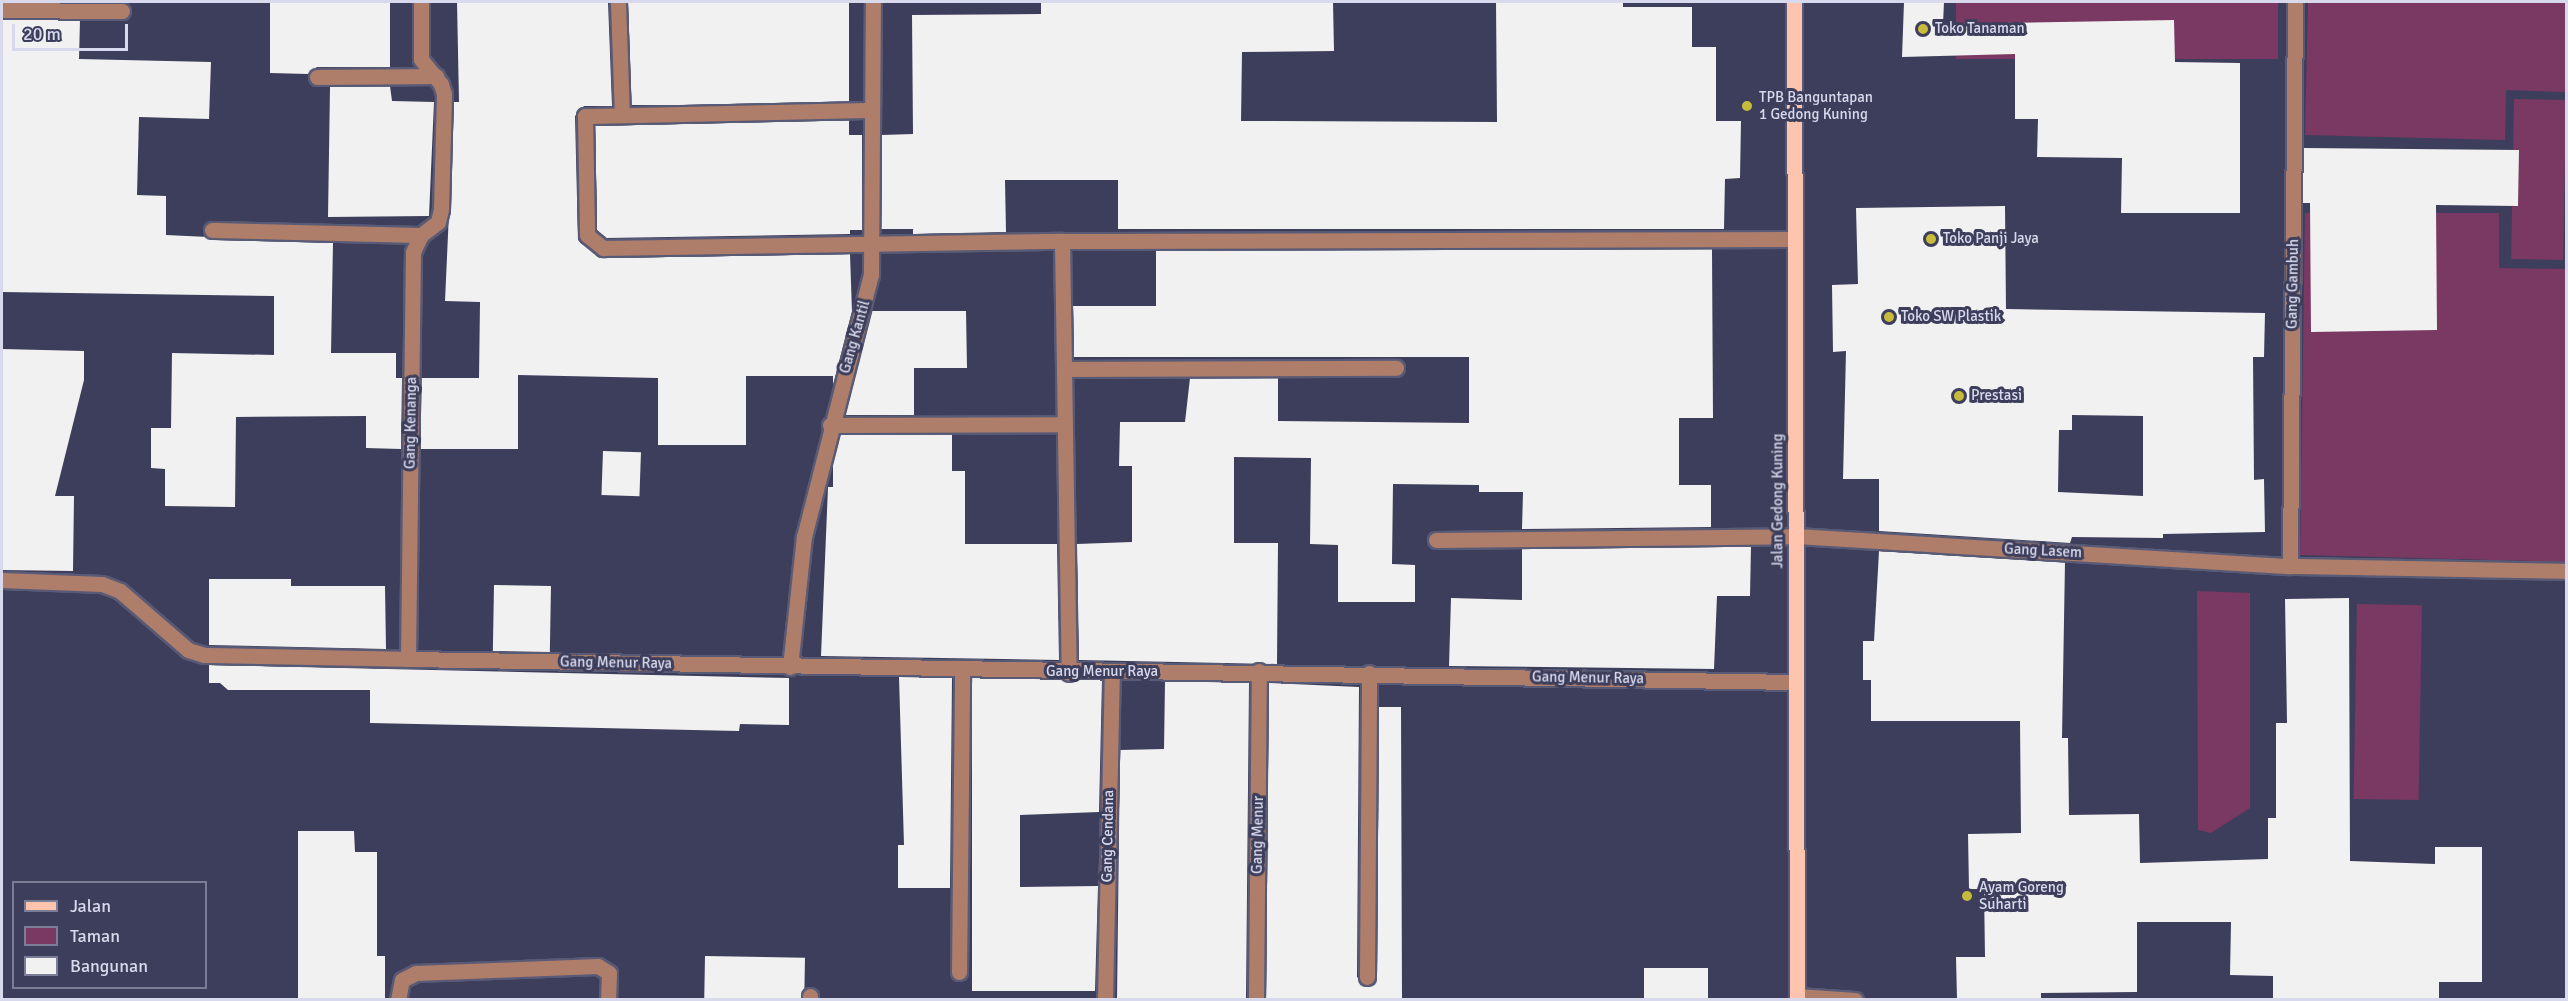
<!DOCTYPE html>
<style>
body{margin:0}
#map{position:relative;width:2568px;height:1001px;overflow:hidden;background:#3d3e5b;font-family:Signika,sans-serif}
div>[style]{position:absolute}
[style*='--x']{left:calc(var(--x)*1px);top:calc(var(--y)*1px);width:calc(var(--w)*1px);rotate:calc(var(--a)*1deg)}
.green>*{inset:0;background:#793962;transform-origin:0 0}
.building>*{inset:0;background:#f1f1f1;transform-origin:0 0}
.roads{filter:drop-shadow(2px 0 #595a75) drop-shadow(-2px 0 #595a75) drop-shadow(0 2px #595a75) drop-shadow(0 -2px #595a75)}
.minor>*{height:15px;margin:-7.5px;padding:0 7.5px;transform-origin:7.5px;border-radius:7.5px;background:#ae7e6b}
.major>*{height:15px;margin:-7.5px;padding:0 7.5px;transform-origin:7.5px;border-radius:7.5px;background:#ffc4ad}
.dots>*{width:16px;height:16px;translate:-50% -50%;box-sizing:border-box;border:3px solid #3d3e5b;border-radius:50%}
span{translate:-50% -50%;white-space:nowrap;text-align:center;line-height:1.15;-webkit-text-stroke:6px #3d3e5b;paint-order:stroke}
.poi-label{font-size:15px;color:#d8d9ec}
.left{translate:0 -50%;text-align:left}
.street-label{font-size:15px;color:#d8d9ec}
.frame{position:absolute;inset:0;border:3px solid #d8d9ec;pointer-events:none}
.legend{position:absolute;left:12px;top:881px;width:195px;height:108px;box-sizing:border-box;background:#3d3e5b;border:2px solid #7b7c95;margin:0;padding:8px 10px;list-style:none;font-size:18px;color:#d8d9ec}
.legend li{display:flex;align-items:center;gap:12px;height:30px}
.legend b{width:30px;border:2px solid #7b7c95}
.scale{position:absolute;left:12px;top:24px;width:116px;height:27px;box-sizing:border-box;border:3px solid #d8d9ec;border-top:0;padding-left:8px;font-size:18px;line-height:21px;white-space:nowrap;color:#d8d9ec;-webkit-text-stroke:4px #3d3e5b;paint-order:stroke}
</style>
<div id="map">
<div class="green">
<div style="left:1956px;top:2px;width:322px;height:57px"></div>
<div style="clip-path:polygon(2308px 2px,2566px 2px,2566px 92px,2506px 90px,2505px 140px,2305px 135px)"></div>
<div style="left:2514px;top:99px;width:52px;height:160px;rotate:1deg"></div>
<div style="clip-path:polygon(2305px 213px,2499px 213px,2499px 268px,2566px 269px,2566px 562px,2300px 555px)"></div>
<div style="clip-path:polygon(2197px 591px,2250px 593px,2250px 808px,2211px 833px,2198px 830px)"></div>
<div style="left:2357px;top:604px;width:65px;height:195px;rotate:1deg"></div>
</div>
<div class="building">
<div style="clip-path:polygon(270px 2px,390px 2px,390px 67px,317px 67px,308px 74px,270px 73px)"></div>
<div style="clip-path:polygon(457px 2px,608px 2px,612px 106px,584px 106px,575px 116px,578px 240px,603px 258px,850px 254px,852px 312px,833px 385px,833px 376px,746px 376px,746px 445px,658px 445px,658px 378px,518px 375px,518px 449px,420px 449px,421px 378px,479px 378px,480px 302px,445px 301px,454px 102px,459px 102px)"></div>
<div style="left:628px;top:2px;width:221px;height:103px"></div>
<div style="clip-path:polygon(1041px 2px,1333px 2px,1334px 51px,1242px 52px,1241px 121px,1497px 122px,1496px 2px,1623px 2px,1623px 7px,1692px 7px,1692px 47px,1716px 47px,1716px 121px,1741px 121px,1740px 178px,1725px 179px,1724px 229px,1118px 229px,1118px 180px,1005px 180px,1006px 232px,913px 234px,913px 229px,881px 229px,882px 135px,913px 134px,912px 15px,1041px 14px)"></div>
<div style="clip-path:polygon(1904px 2px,1944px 2px,1943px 24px,2174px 20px,2175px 62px,2240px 63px,2240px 213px,2121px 213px,2122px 158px,2037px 157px,2038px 119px,2015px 119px,2015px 54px,1902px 57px)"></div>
<div style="clip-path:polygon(2px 20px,80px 20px,79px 59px,211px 62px,209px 119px,139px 117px,137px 195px,166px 196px,166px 235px,333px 243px,331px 353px,396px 353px,396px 378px,402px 378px,401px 449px,366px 448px,366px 416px,236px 417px,235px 507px,165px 506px,165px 469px,151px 468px,151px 428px,171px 428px,172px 353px,274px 355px,274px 296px,2px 292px)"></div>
<div style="clip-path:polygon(390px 86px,392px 101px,434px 102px,429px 216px,328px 217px,330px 87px)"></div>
<div style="clip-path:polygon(849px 120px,849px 135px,862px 135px,862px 230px,850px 230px,850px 234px,606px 238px,597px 230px,595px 126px)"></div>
<div style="clip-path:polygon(2303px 148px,2519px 150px,2518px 206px,2436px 205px,2437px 330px,2311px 332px,2310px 203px,2303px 203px)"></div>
<div style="clip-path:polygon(evenodd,2005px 206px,2006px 309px,2265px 313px,2264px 357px,2253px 357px,2254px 480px,2264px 479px,2265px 532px,2163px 534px,2163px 538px,2072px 537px,2070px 543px,1879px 531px,1879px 479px,1843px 479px,1846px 351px,1833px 352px,1832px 285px,1858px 284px,1856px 208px,2005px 206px,2072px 415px,2143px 416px,2143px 496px,2058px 492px,2059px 430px,2072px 430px,2072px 415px)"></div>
<div style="clip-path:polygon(1712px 249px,1713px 418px,1679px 418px,1679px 485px,1711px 485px,1711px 527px,1522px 529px,1523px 492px,1479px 492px,1479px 485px,1393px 484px,1392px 564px,1415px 565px,1415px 602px,1338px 602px,1338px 545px,1310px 544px,1311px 458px,1234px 457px,1234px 543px,1278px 543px,1277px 664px,1079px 660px,1077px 544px,1132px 542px,1132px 466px,1119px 466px,1120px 422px,1185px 422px,1190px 378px,1278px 378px,1278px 421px,1469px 423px,1469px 357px,1074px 357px,1073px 306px,1156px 306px,1156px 250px)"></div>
<div style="clip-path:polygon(872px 311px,966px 311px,967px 368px,914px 368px,914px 415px,845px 415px)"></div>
<div style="clip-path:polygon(2px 349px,84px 351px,84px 380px,55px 496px,74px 496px,73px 571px,2px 570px)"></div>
<div style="clip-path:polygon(952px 434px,952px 471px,965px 471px,965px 544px,1057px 544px,1059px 660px,821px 656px,828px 487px,833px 487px,833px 463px,840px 435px)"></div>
<div style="left:603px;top:451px;width:38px;height:44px;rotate:2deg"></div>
<div style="clip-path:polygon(1751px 546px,1750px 596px,1717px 596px,1714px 669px,1449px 666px,1451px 598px,1522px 600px,1522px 549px)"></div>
<div style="clip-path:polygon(1879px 551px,2065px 562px,2062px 738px,2068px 738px,2069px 815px,2139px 814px,2140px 863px,2268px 859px,2268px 818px,2276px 818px,2276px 723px,2287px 723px,2285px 599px,2349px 598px,2350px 861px,2435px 864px,2435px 847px,2482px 847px,2482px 982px,2439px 982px,2439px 999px,2273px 999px,2273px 976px,2230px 975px,2231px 922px,2137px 922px,2137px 992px,2041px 993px,2041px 999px,1957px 999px,1956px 957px,1985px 957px,1984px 889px,1969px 889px,1968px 834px,2021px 833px,2020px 721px,1871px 721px,1871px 680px,1863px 680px,1863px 641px,1874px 641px)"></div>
<div style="clip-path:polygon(209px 579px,291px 579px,291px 586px,385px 586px,386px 649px,209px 645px)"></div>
<div style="left:494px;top:585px;width:57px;height:66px;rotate:1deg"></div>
<div style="clip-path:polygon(209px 665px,789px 678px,789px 725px,740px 724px,739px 731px,370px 723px,370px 690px,228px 690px,220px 683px,209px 683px)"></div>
<div style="clip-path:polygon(899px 677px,952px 678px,950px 888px,898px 888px,898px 845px,904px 845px)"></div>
<div style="clip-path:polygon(972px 678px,1102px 680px,1099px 812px,1020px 815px,1020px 887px,1098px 886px,1095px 991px,972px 991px)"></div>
<div style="clip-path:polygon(1165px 681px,1249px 683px,1246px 999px,1117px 999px,1120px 750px,1164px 749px)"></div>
<div style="clip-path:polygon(1269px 683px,1359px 687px,1357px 977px,1366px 987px,1377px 977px,1379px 707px,1401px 707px,1402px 999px,1266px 999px)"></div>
<div style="clip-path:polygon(298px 831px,354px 831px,355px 852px,377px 852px,377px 956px,385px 956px,385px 999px,298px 999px)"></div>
<div style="left:705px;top:956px;width:100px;height:43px;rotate:1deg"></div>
<div style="left:1644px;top:968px;width:64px;height:31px"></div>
</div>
<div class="roads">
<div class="minor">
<div style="--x:618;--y:2;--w:113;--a:88"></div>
<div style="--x:2;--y:10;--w:120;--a:0.5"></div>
<div style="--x:317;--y:77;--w:119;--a:-0.5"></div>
<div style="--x:871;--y:110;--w:286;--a:178.8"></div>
<div style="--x:585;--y:116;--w:119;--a:89"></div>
<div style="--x:587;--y:235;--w:21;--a:39"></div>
<div style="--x:603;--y:248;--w:459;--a:-0.9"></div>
<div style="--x:1062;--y:241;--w:733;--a:-0.16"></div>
<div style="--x:212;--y:230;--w:209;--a:1.4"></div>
<div style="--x:1062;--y:241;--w:432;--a:89.1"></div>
<div style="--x:1064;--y:369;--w:332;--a:-0.2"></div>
<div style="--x:830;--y:425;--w:234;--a:-0.2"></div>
<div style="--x:1436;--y:540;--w:360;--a:-0.6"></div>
<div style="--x:1796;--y:536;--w:495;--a:3.5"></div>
<div style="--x:2290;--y:566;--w:276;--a:1"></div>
<div style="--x:2290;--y:566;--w:564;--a:-89.49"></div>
<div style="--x:2;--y:580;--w:100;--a:2.3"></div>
<div style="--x:102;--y:584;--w:19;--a:21"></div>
<div style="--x:120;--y:591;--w:90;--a:40.9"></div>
<div style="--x:188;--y:650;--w:17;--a:17"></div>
<div style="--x:204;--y:655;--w:204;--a:1.1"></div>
<div style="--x:408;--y:659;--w:407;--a:-89.3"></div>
<div style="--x:413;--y:252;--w:19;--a:-65"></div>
<div style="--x:421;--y:235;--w:21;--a:-37"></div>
<div style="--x:438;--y:222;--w:13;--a:-77"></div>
<div style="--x:441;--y:209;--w:115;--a:-88.5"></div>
<div style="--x:444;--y:94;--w:10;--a:-107"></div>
<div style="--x:441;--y:84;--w:32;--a:-129"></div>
<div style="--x:421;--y:59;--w:57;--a:-90"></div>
<div style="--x:408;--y:659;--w:1388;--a:0.95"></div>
<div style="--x:790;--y:667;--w:131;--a:-83.9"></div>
<div style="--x:804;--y:537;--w:270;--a:-75.7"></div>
<div style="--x:871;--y:275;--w:273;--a:-89.6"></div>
<div style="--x:959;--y:972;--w:301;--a:-89.4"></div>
<div style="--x:1367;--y:977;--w:304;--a:-89.6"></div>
<div style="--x:1797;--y:996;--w:58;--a:3.9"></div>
<div style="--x:398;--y:1000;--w:20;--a:-79"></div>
<div style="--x:402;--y:980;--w:16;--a:-27"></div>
<div style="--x:416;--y:973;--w:182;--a:-2.2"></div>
<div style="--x:598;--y:966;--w:13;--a:32"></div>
<div style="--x:609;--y:973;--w:27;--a:92"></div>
<div style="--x:810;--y:1000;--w:4;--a:-90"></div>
<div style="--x:1105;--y:1000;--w:327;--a:-88.8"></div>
<div style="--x:1256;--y:1000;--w:329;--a:-89.5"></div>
</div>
<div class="major">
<div style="--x:1794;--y:2;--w:998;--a:89.83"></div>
</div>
</div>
<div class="dots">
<div style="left:1923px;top:29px;background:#c8bb3b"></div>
<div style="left:1747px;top:106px;background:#c8bb3b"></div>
<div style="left:1931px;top:239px;background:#c8bb3b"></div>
<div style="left:1889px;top:317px;background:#c8bb3b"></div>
<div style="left:1959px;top:396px;background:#c8bb3b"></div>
<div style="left:1967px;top:896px;background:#c8bb3b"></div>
</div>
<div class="poi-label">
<span class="left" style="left:1935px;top:29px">Toko Tanaman</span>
<span class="left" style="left:1759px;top:106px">TPB Banguntapan<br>1 Gedong Kuning</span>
<span class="left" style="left:1943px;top:239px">Toko Panji Jaya</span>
<span class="left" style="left:1901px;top:317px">Toko SW Plastik</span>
<span class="left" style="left:1971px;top:396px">Prestasi</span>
<span class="left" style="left:1979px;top:896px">Ayam Goreng<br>Suharti</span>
</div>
<div class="street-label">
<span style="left:2293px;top:284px;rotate:-89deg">Gang Gambuh</span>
<span style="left:855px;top:337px;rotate:-74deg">Gang Kantil</span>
<span style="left:411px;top:423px;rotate:-89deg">Gang Kenanga</span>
<span style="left:1778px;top:501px;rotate:-90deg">Jalan Gedong Kuning</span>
<span style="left:2043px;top:551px;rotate:3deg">Gang Lasem</span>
<span style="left:616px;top:663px;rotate:1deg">Gang Menur Raya</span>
<span style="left:1102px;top:672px">Gang Menur Raya</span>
<span style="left:1588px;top:678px;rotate:1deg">Gang Menur Raya</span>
<span style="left:1258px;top:835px;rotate:-89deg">Gang Menur</span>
<span style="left:1108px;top:836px;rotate:-89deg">Gang Cendana</span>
</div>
<div class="frame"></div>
<ul class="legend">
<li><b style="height:8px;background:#ffc4ad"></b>Jalan</li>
<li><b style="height:16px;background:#793962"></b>Taman</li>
<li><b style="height:16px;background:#f1f1f1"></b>Bangunan</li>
</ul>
<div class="scale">20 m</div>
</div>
